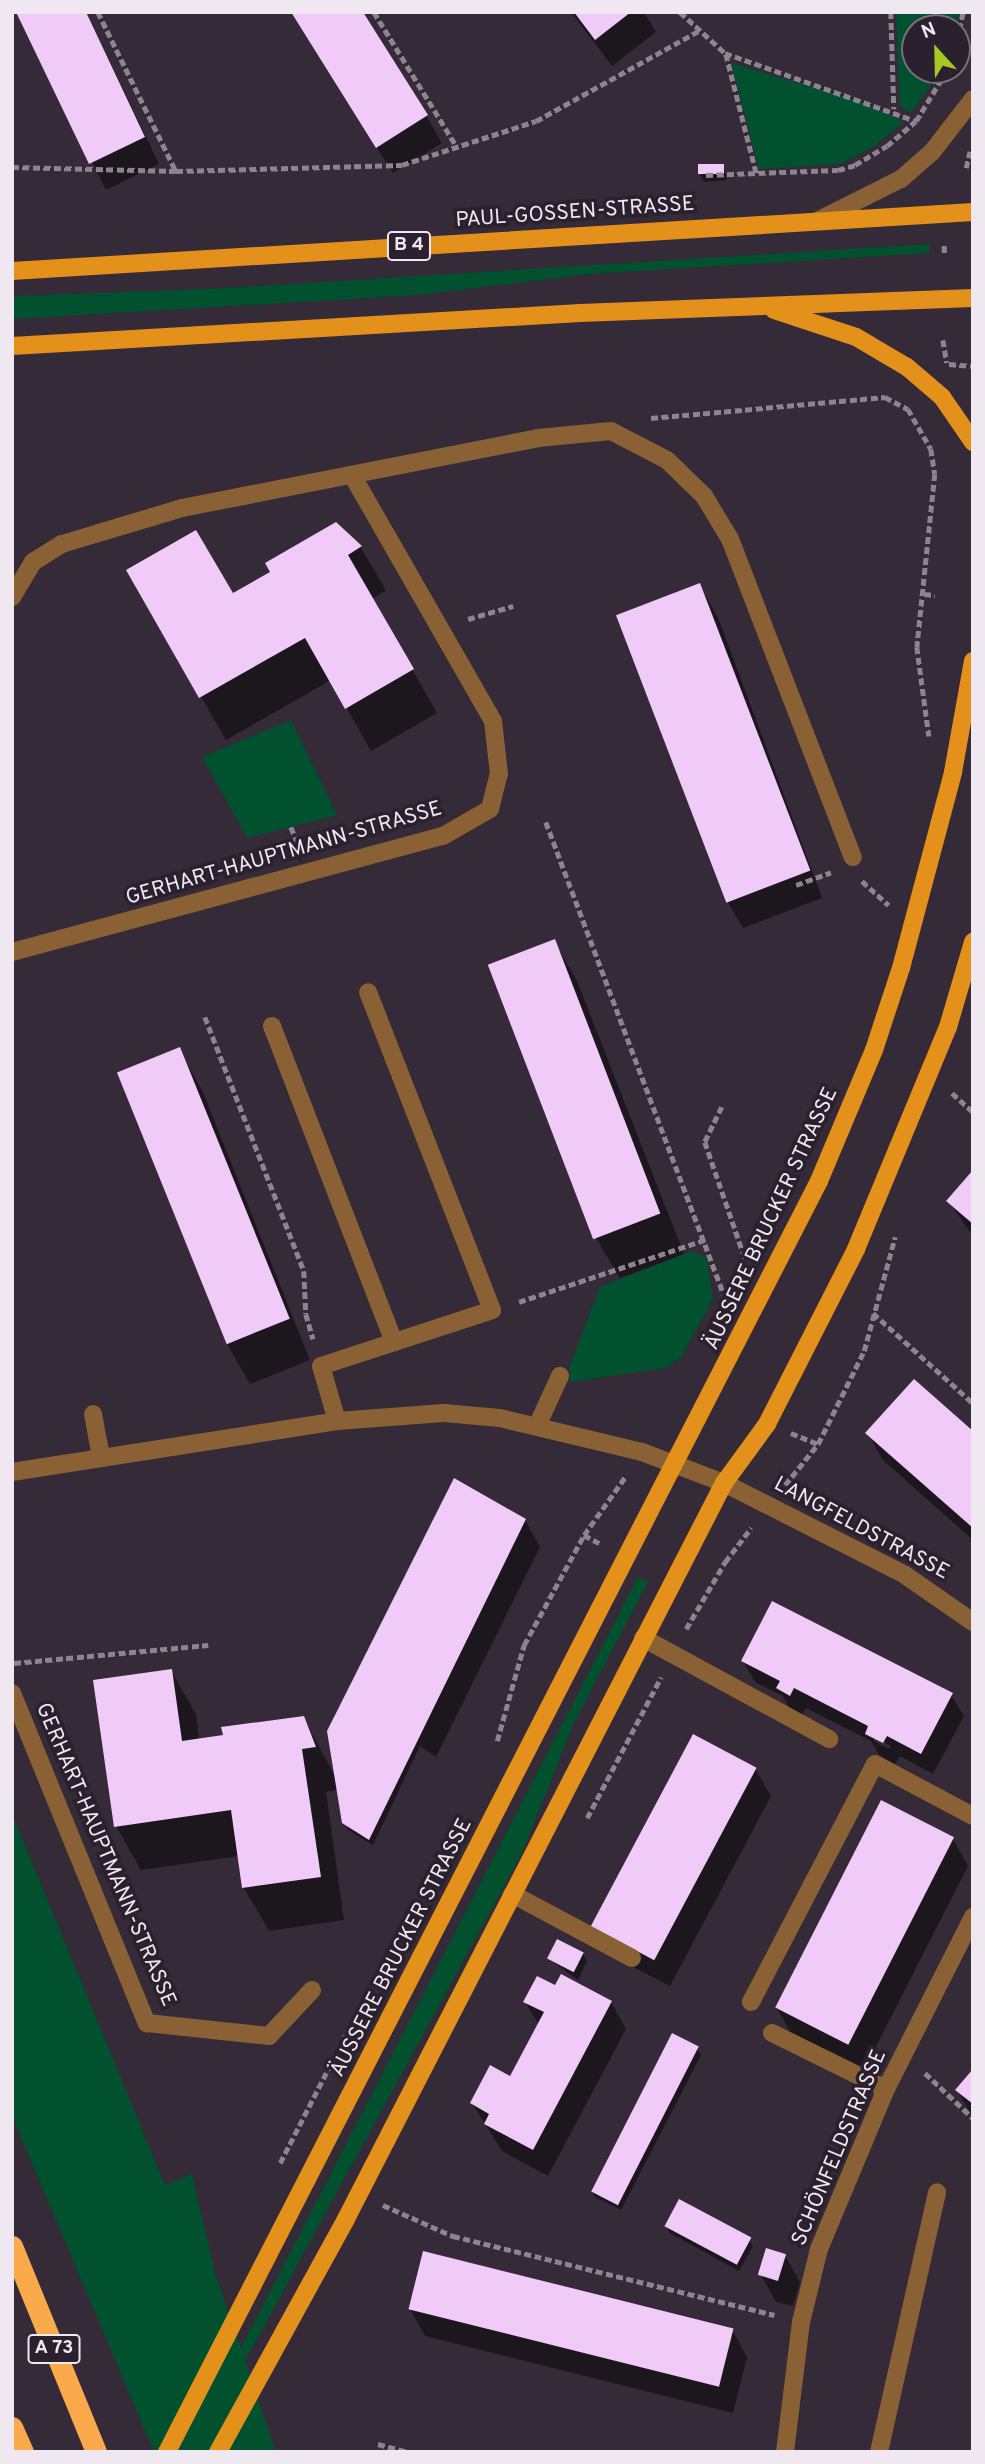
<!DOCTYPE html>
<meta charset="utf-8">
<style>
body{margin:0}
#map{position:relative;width:985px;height:2464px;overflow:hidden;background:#352a37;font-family:Overpass,sans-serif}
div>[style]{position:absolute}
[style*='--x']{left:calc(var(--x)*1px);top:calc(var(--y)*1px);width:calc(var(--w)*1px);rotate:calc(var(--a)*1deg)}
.green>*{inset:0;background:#01512e}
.shadow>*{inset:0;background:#0007}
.building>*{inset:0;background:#f0cbf7;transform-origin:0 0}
.path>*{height:4.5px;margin-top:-2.25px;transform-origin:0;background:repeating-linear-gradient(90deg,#8d848f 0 7px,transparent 0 10.5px)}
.minor>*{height:18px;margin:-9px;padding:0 9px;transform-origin:9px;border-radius:9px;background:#896134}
.major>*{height:18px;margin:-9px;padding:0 9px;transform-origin:9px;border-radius:9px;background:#e4911b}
.highway>*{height:21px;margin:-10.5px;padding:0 10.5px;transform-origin:10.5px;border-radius:10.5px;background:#faaa4a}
span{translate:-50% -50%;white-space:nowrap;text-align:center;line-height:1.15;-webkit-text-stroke:7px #2b202d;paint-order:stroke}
.shield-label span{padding:2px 5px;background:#2b202d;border:2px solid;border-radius:5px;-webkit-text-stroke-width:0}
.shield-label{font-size:19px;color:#efe8f1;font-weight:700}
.street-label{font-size:21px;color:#efe8f1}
.frame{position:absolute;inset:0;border:14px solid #efe8f1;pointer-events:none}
.north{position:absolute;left:901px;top:14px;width:70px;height:70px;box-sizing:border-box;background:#2b202d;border:2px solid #79707b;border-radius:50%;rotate:338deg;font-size:19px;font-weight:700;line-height:28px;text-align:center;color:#efe8f1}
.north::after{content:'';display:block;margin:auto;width:24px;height:32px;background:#a6c822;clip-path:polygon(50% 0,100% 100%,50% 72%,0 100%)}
</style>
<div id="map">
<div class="green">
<div style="clip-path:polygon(896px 12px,959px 12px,956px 28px,915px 28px,915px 70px,941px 70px,911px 113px,900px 106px)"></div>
<div style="clip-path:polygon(731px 63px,862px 102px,904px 122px,873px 147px,840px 164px,759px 169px)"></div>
<div style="clip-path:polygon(929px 244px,929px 253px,591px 274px,417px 295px,12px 319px,12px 296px,209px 289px)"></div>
<div style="clip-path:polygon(291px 720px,337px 815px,247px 838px,202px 757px)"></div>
<div style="clip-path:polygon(692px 1251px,707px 1258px,713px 1299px,681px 1357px,666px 1368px,570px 1382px,570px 1365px,600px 1287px)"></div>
<div style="clip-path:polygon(638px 1577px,648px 1582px,574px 1723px,521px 1855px,245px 2361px,276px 2452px,154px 2452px,12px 2116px,12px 1814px,165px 2185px,192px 2174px,215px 2273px,241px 2348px)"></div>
</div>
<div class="shadow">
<div style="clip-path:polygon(18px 12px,86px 12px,159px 164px,106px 190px)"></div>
<div style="clip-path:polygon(291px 12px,426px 116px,442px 143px,393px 173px)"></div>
<div style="clip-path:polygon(571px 12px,644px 12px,656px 32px,612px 66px)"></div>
<div style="clip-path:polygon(723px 165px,727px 180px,704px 182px,700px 175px)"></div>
<div style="clip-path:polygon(335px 524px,361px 548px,386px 590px,372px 599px,437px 713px,371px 751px,331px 680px,226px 740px,128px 570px,232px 596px,272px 573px)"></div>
<div style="clip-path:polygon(700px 585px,719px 620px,822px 898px,743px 928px,727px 901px)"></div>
<div style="clip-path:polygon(554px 941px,577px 981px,684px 1254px,620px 1278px,596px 1238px)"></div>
<div style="clip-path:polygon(179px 1050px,202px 1090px,310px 1360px,250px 1384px,227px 1344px,119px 1073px)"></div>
<div style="clip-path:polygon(973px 1173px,973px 1236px,948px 1201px)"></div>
<div style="clip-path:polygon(973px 1433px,973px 1540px,883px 1460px,868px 1434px)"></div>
<div style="clip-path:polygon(455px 1481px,525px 1520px,540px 1547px,436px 1757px,420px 1746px,373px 1845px,348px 1830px,338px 1790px,326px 1792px,344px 1920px,269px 1931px,244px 1888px,239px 1856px,141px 1870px,116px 1826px,171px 1671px,196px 1714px,199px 1740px,303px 1717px,336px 1778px,328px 1731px)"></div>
<div style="clip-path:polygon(evenodd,743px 1661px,951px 1695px,964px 1716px,933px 1774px,900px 1756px,895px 1764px,879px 1755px,871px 1741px,806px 1708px,802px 1716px,790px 1709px,783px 1696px,755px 1682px,743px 1661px,874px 1737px,891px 1746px,889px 1749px,874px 1741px,874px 1737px)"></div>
<div style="clip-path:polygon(755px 1769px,771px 1796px,670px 1986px,608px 1954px)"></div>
<div style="clip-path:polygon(953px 1839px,968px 1866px,864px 2070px,791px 2033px,776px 2007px)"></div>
<div style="clip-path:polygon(583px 1954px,587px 1961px,578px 1980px,549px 1959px)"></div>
<div style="clip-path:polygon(556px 1988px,611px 2002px,626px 2029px,548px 2176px,502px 2151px,472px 2103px,511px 2078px,539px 2025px,525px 2002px)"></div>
<div style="clip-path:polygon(697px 2049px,701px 2055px,621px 2210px,595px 2197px,591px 2190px)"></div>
<div style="clip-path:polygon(973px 2072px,973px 2117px,957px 2090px)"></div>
<div style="clip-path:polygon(666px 2226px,749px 2240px,753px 2246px,739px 2271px,670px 2233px)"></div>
<div style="clip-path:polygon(785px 2256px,800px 2282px,793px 2306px,776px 2302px,761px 2275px)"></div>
<div style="clip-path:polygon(410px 2309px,732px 2330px,747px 2357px,733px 2413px,425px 2336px)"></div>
</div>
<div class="building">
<div style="clip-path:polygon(16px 12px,86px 12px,145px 137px,89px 164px)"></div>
<div style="clip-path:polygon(291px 12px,363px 12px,428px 115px,376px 148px)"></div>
<div style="clip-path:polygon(574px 12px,631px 12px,595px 40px)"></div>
<div style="left:724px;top:164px;width:10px;height:26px;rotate:90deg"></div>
<div style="clip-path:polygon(336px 522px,362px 546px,348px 555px,414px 669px,345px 709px,305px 638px,199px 698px,126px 570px,196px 530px,233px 593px,270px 572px,265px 563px)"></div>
<div style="left:700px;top:583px;width:308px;height:90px;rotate:69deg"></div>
<div style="left:555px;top:939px;width:294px;height:72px;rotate:69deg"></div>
<div style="left:180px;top:1047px;width:293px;height:68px;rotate:68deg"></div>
<div style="clip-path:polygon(973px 1170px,973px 1224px,946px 1201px)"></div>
<div style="clip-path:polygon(914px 1379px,973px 1431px,973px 1528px,865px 1433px)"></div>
<div style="clip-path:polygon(454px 1478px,526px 1519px,369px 1840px,342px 1823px,327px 1731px)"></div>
<div style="clip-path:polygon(772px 1601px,953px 1693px,921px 1754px,887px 1736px,883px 1743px,865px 1734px,868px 1726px,794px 1688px,790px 1696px,776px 1688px,780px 1681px,741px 1661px)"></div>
<div style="clip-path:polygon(172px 1669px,182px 1741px,223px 1735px,221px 1727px,304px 1716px,316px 1747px,302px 1749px,321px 1877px,242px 1888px,231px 1810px,114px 1827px,93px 1680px)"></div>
<div style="left:693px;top:1734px;width:72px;height:218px;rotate:28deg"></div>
<div style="left:881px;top:1800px;width:82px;height:233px;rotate:27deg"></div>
<div style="left:557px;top:1939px;width:30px;height:22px;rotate:27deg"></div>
<div style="clip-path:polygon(561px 1974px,612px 2001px,533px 2150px,484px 2124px,489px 2114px,470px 2103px,490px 2065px,510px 2076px,544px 2012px,523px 2002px,537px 1976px,555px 1985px)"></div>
<div style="left:672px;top:2033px;width:30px;height:178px;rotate:27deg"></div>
<div style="clip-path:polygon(973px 2069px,973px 2104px,955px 2090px)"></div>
<div style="left:679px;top:2199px;width:82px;height:31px;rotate:28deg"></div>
<div style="left:766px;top:2248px;width:21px;height:28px;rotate:17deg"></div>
<div style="left:423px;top:2251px;width:320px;height:60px;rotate:14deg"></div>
</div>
<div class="path">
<div style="--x:98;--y:12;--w:177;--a:63.9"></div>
<div style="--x:374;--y:12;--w:158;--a:58.4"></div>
<div style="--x:680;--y:12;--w:61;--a:42.3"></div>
<div style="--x:725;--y:53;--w:203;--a:19.6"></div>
<div style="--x:891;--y:12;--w:97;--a:88.2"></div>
<div style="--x:957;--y:40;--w:29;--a:-78"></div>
<div style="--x:726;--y:54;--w:126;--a:75.7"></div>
<div style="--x:12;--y:167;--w:164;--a:1.4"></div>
<div style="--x:176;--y:171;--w:226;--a:-1.5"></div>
<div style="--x:402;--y:165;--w:141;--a:-18.2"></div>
<div style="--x:536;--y:121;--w:188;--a:-29"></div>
<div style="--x:966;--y:168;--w:17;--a:-77"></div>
<div style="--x:706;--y:175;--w:132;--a:-2.2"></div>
<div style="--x:838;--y:170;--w:18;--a:-16"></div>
<div style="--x:855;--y:165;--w:37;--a:-31"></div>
<div style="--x:887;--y:146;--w:38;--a:-41"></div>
<div style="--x:916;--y:121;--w:60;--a:-58.7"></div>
<div style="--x:944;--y:253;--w:10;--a:-90"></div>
<div style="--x:943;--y:340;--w:23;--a:80"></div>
<div style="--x:949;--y:364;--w:24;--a:5"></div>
<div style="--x:651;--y:418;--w:235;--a:-5.1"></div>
<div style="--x:885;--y:397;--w:26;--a:28"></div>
<div style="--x:908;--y:409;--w:46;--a:60.1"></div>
<div style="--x:931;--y:449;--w:25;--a:81"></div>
<div style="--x:935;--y:474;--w:174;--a:95.9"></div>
<div style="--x:917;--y:647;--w:90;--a:82.3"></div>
<div style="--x:924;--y:594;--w:11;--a:5"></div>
<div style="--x:468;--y:619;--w:47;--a:-16.1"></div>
<div style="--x:546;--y:822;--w:511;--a:69.37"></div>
<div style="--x:291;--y:827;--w:21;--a:67"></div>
<div style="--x:862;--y:881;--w:36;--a:42"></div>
<div style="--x:796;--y:885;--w:37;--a:-20"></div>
<div style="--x:205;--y:1017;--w:273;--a:68.7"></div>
<div style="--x:304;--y:1271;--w:43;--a:87.3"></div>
<div style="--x:306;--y:1314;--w:26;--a:74"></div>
<div style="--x:952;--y:1093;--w:28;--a:42"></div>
<div style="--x:722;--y:1107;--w:39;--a:116"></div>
<div style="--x:705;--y:1142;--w:126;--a:71"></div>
<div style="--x:519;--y:1302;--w:198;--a:-18.5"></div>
<div style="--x:873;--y:1313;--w:135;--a:42"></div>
<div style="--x:791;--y:1433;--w:29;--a:22"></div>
<div style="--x:785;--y:1485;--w:53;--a:-51.2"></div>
<div style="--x:818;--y:1444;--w:104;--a:-63.7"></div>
<div style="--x:864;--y:1351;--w:118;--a:-74.8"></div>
<div style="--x:584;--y:1535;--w:19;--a:28"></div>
<div style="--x:686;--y:1629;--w:78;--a:-59.8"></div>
<div style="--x:725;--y:1562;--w:43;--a:-52.6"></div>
<div style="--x:14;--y:1663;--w:195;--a:-5.3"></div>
<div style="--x:497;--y:1741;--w:100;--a:-74.3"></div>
<div style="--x:524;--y:1645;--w:125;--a:-61.4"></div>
<div style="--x:584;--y:1535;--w:71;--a:-54.7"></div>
<div style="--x:587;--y:1818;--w:159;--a:-62.3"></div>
<div style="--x:925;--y:2073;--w:66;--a:43.2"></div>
<div style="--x:280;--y:2163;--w:152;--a:-62.9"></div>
<div style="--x:383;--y:2205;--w:77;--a:23.9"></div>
<div style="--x:453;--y:2236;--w:331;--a:13.8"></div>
<div style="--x:378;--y:2444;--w:30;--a:15"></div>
</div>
<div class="minor">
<div style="--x:819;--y:220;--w:92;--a:-26.6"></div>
<div style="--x:901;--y:179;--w:41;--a:-41.1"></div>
<div style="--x:932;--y:152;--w:67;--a:-52.3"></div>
<div style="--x:12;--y:597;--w:41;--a:-59"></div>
<div style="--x:33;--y:562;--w:34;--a:-32"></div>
<div style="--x:62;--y:544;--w:125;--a:-16.7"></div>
<div style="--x:182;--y:508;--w:363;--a:-11.1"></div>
<div style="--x:538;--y:438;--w:73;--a:-5.5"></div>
<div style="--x:611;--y:431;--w:63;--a:27.4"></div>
<div style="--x:667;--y:460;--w:52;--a:44.2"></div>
<div style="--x:704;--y:496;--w:50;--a:58.8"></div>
<div style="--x:730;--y:539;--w:341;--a:68.9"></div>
<div style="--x:12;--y:952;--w:446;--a:-15.1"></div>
<div style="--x:443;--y:836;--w:54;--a:-29.9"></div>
<div style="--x:490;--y:809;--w:36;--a:-76"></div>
<div style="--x:499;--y:774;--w:53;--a:-96.5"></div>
<div style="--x:493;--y:721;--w:281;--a:-119.8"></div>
<div style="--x:272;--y:1026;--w:339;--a:68.9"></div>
<div style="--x:93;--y:1414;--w:44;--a:79.5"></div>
<div style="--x:337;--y:1421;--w:57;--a:-106.2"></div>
<div style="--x:321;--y:1366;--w:180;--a:-18.1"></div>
<div style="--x:492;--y:1310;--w:341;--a:-111.3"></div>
<div style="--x:538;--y:1424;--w:53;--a:-65.4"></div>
<div style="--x:12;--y:1472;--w:329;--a:-8.9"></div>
<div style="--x:337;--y:1421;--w:107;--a:-4.3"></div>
<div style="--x:444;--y:1413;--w:56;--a:5.1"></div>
<div style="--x:500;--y:1418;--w:146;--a:13.5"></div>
<div style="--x:642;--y:1452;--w:88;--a:20.7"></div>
<div style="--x:724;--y:1483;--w:203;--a:26.9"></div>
<div style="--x:905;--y:1575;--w:83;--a:34.7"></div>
<div style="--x:643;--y:1638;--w:212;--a:28.5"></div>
<div style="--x:12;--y:1693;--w:357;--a:67.8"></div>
<div style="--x:147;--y:2023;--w:123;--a:6.1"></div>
<div style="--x:269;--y:2036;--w:63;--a:-46.9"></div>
<div style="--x:512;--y:1894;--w:136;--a:28.1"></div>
<div style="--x:751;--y:2002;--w:268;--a:-62.5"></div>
<div style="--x:875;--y:1764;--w:111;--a:28"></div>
<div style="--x:772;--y:2033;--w:127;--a:26.2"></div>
<div style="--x:785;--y:2452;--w:131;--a:-83"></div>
<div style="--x:801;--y:2322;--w:75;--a:-76.1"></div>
<div style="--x:819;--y:2249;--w:173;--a:-67.3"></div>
<div style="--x:886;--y:2089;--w:193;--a:-63.2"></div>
<div style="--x:879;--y:2452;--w:266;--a:-77.4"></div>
</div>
<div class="major">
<div style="--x:12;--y:271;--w:963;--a:-3.51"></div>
<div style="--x:774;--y:310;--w:86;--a:18.2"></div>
<div style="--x:856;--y:337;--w:59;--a:30.5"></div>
<div style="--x:907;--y:367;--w:46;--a:40.6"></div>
<div style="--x:942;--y:397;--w:55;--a:55.4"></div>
<div style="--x:12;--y:346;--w:569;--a:-3.33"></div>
<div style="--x:580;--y:313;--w:393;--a:-2.2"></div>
<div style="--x:167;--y:2452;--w:1428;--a:-62.84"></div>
<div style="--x:819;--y:1181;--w:142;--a:-67.2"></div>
<div style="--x:874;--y:1050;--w:86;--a:-71.8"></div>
<div style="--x:901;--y:968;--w:203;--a:-75.1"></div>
<div style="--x:953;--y:772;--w:113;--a:-79.8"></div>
<div style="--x:218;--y:2452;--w:266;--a:-61.2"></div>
<div style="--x:346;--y:2219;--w:827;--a:-62.82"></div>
<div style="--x:724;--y:1483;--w:73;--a:-53.9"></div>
<div style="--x:767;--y:1424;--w:196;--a:-63"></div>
<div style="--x:856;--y:1249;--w:240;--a:-67.5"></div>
<div style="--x:948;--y:1027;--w:89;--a:-73.6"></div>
</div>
<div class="highway">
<div style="--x:12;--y:2246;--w:222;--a:67.8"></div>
<div style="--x:12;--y:2427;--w:27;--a:66"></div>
</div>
<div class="shield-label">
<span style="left:409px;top:246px">B 4</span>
<span style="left:54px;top:2349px">A 73</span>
</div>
<div class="street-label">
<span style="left:575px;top:213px;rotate:-4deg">PAUL-GOSSEN-STRASSE</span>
<span style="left:284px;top:854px;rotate:-16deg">GERHART-HAUPTMANN-STRASSE</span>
<span style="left:772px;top:1219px;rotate:-65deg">ÄUSSERE BRUCKER STRASSE</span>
<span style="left:861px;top:1529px;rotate:28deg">LANGFELDSTRASSE</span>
<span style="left:105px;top:1855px;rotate:67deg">GERHART-HAUPTMANN-STRASSE</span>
<span style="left:402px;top:1948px;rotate:-63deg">ÄUSSERE BRUCKER STRASSE</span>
<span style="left:840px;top:2148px;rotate:-67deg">SCHÖNFELDSTRASSE</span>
</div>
<div class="frame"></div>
<div class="north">N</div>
</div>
